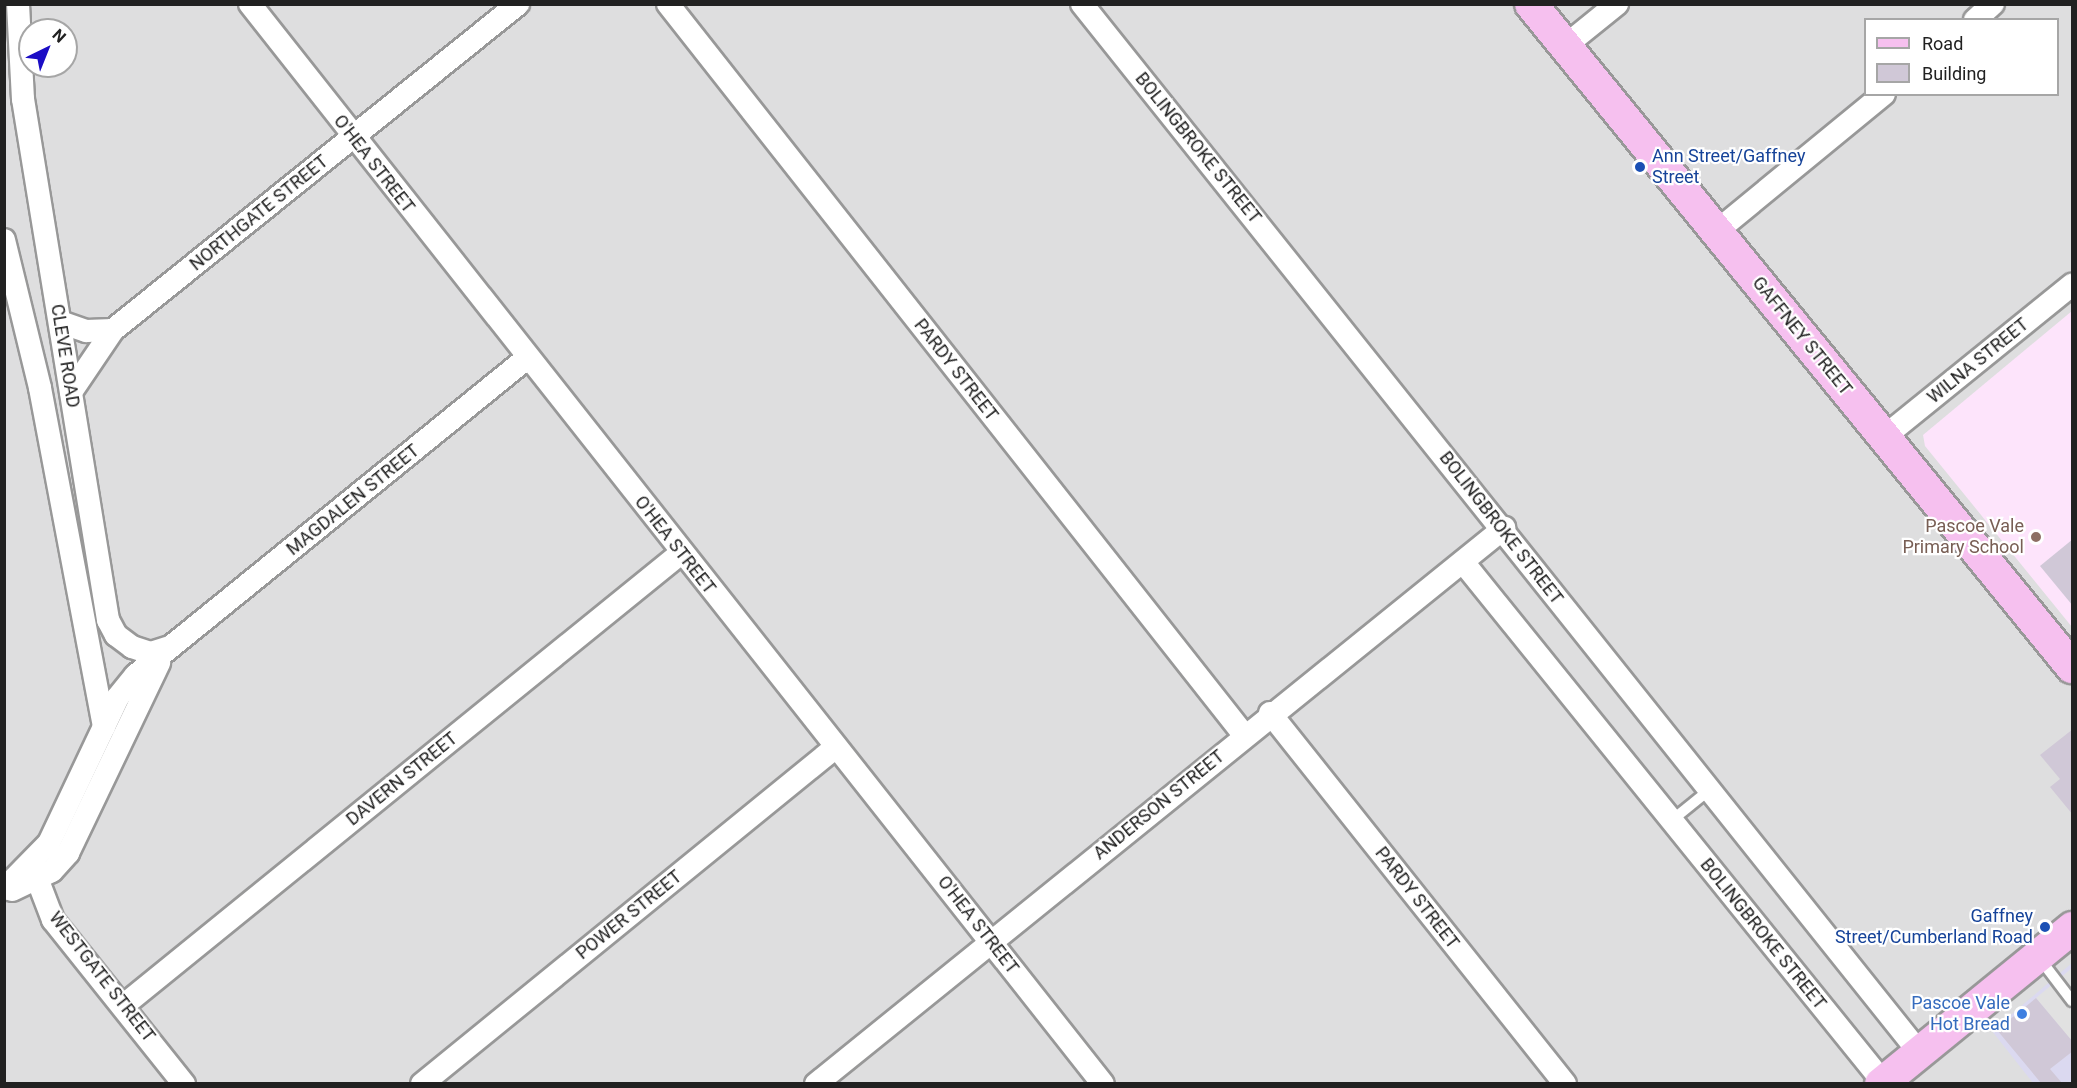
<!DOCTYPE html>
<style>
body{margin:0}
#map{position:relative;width:2077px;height:1088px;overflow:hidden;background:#eee8f0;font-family:Roboto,sans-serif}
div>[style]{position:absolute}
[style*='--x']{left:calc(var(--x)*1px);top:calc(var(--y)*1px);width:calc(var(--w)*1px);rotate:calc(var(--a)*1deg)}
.residential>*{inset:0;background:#dededf}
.commercial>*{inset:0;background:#dbd9f0}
.education>*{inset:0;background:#fde4fb}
.parking>*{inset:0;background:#e1e1e1}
.building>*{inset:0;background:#d0c8d7}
.roads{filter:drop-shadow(2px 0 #989898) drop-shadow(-2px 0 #989898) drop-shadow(0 2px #989898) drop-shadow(0 -2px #989898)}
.service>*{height:10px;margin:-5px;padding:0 5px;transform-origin:5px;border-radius:5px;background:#fff}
.minor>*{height:22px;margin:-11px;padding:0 11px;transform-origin:11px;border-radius:11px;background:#fff}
.secondary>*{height:32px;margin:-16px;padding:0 16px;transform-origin:16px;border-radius:16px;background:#f6c0ef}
.dots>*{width:16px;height:16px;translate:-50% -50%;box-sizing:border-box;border:3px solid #fff;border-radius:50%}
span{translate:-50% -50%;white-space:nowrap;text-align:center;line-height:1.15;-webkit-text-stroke:4.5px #fff;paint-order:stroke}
.street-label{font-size:18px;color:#212121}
.transit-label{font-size:18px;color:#164399}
.left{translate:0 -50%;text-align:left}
.right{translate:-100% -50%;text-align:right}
.education-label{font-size:18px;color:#785e54}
.shop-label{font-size:18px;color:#366cbe}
.frame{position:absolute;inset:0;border:6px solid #212121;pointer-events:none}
.legend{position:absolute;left:1864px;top:18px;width:195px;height:78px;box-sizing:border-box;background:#fff;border:2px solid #a6a6a6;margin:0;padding:8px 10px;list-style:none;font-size:18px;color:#212121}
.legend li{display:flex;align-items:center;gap:12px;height:30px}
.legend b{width:30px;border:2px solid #a6a6a6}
.north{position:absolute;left:18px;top:18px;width:60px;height:60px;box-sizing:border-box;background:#fff;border:2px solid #a6a6a6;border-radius:50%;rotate:43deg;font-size:16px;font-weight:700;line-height:24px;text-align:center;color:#212121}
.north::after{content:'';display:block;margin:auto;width:21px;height:27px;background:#1b0dc5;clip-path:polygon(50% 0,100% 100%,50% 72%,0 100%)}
</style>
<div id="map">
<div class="residential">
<div style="clip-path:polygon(evenodd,5px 5px,2072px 5px,2072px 1083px,5px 1083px,5px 5px,1866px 20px,2058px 20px,2058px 94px,1866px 94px,1866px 20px,5px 5px,30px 30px,66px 30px,66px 66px,30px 66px,30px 30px)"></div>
</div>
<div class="commercial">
<div style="clip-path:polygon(2072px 963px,2072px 1083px,2033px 1083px,1992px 1031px)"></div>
</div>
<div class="education">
<div style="clip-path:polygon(2072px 311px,2072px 627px,1925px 446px,1923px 435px)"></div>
</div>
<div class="parking">
<div style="clip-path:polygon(2072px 968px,2072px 1042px,2036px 998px)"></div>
</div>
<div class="building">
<div style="clip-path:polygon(2073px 539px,2073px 606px,2040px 566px)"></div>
<div style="clip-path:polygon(2073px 729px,2073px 815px,2050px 787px,2060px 779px,2040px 755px)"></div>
<div style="clip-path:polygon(2036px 998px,2073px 1042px,2073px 1051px,2050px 1069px,2062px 1083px,2041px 1083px,1997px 1030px)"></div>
</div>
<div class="roads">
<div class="service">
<div style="--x:1671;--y:821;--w:48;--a:-39"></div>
<div style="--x:2040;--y:959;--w:53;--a:52.7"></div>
</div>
<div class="minor">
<div style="--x:18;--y:4;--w:95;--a:87"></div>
<div style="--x:23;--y:99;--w:528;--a:80.73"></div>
<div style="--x:108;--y:620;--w:17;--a:62"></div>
<div style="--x:116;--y:635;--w:20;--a:37"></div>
<div style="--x:132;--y:647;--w:20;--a:18"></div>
<div style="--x:151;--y:653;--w:19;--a:-18"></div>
<div style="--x:250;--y:4;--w:1376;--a:51.7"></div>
<div style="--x:668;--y:4;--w:931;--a:51.76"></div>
<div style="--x:1082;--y:4;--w:1341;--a:51.39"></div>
<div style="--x:1975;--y:20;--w:24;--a:-42"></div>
<div style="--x:1565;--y:46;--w:67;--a:-38.9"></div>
<div style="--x:1717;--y:231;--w:216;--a:-39.4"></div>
<div style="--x:4;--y:240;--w:152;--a:76.3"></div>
<div style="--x:40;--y:388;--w:345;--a:79.3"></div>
<div style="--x:60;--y:322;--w:28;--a:19"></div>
<div style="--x:86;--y:331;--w:27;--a:-2"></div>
<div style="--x:71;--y:392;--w:75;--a:-55.9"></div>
<div style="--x:113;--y:330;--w:520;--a:-38.83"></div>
<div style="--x:1884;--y:437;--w:242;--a:-39"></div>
<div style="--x:1463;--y:562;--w:668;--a:51.07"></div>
<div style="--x:1270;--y:713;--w:474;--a:51.5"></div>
<div style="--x:32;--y:865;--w:59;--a:69.1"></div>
<div style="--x:53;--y:920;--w:210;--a:51.4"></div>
<div style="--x:4;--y:889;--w:64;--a:-45.6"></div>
<div style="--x:49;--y:843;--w:161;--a:-64.7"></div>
<div style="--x:118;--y:697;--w:28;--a:-51"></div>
<div style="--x:136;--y:675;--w:503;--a:-39.03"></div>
<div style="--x:12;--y:890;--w:44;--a:-25.4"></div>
<div style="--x:52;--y:871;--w:24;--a:-48"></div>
<div style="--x:68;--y:853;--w:211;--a:-64.4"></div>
<div style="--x:124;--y:1005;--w:717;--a:-39.06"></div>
<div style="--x:422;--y:1084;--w:534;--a:-39.15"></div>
<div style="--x:816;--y:1084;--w:885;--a:-38.94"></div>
</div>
<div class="secondary">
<div style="--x:1531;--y:4;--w:856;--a:50.79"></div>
<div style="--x:1881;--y:1084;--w:247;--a:-39.2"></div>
</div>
</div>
<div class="dots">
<div style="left:1640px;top:167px;background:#1a4fb4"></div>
<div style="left:2036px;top:537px;background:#8d6e63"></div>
<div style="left:2045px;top:927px;background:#1a4fb4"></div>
<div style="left:2022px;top:1014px;background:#3f7fe0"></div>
</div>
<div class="street-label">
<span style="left:1198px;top:148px;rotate:51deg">BOLINGBROKE STREET</span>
<span style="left:374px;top:164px;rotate:52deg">O'HEA STREET</span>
<span style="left:259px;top:213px;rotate:-39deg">NORTHGATE STREET</span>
<span style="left:1802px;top:336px;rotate:51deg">GAFFNEY STREET</span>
<span style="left:65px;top:356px;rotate:81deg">CLEVE ROAD</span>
<span style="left:1978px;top:361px;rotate:-39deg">WILNA STREET</span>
<span style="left:956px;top:370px;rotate:52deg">PARDY STREET</span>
<span style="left:353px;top:500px;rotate:-39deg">MAGDALEN STREET</span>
<span style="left:1501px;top:528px;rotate:52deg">BOLINGBROKE STREET</span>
<span style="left:675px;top:545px;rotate:52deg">O'HEA STREET</span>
<span style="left:402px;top:779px;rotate:-39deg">DAVERN STREET</span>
<span style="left:1159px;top:805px;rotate:-39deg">ANDERSON STREET</span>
<span style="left:1417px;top:898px;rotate:52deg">PARDY STREET</span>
<span style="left:629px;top:915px;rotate:-39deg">POWER STREET</span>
<span style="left:978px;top:925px;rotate:52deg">O'HEA STREET</span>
<span style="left:1763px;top:934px;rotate:51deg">BOLINGBROKE STREET</span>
<span style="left:102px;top:977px;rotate:52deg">WESTGATE STREET</span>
</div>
<div class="transit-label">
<span class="left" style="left:1652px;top:167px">Ann Street/Gaffney<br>Street</span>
<span class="right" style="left:2033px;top:927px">Gaffney<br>Street/Cumberland Road</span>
</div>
<div class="education-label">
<span class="right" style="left:2024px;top:537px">Pascoe Vale<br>Primary School</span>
</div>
<div class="shop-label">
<span class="right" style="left:2010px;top:1014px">Pascoe Vale<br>Hot Bread</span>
</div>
<div class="frame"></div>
<ul class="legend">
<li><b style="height:8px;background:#f6c0ef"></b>Road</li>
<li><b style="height:16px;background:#d0c8d7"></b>Building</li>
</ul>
<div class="north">N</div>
</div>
